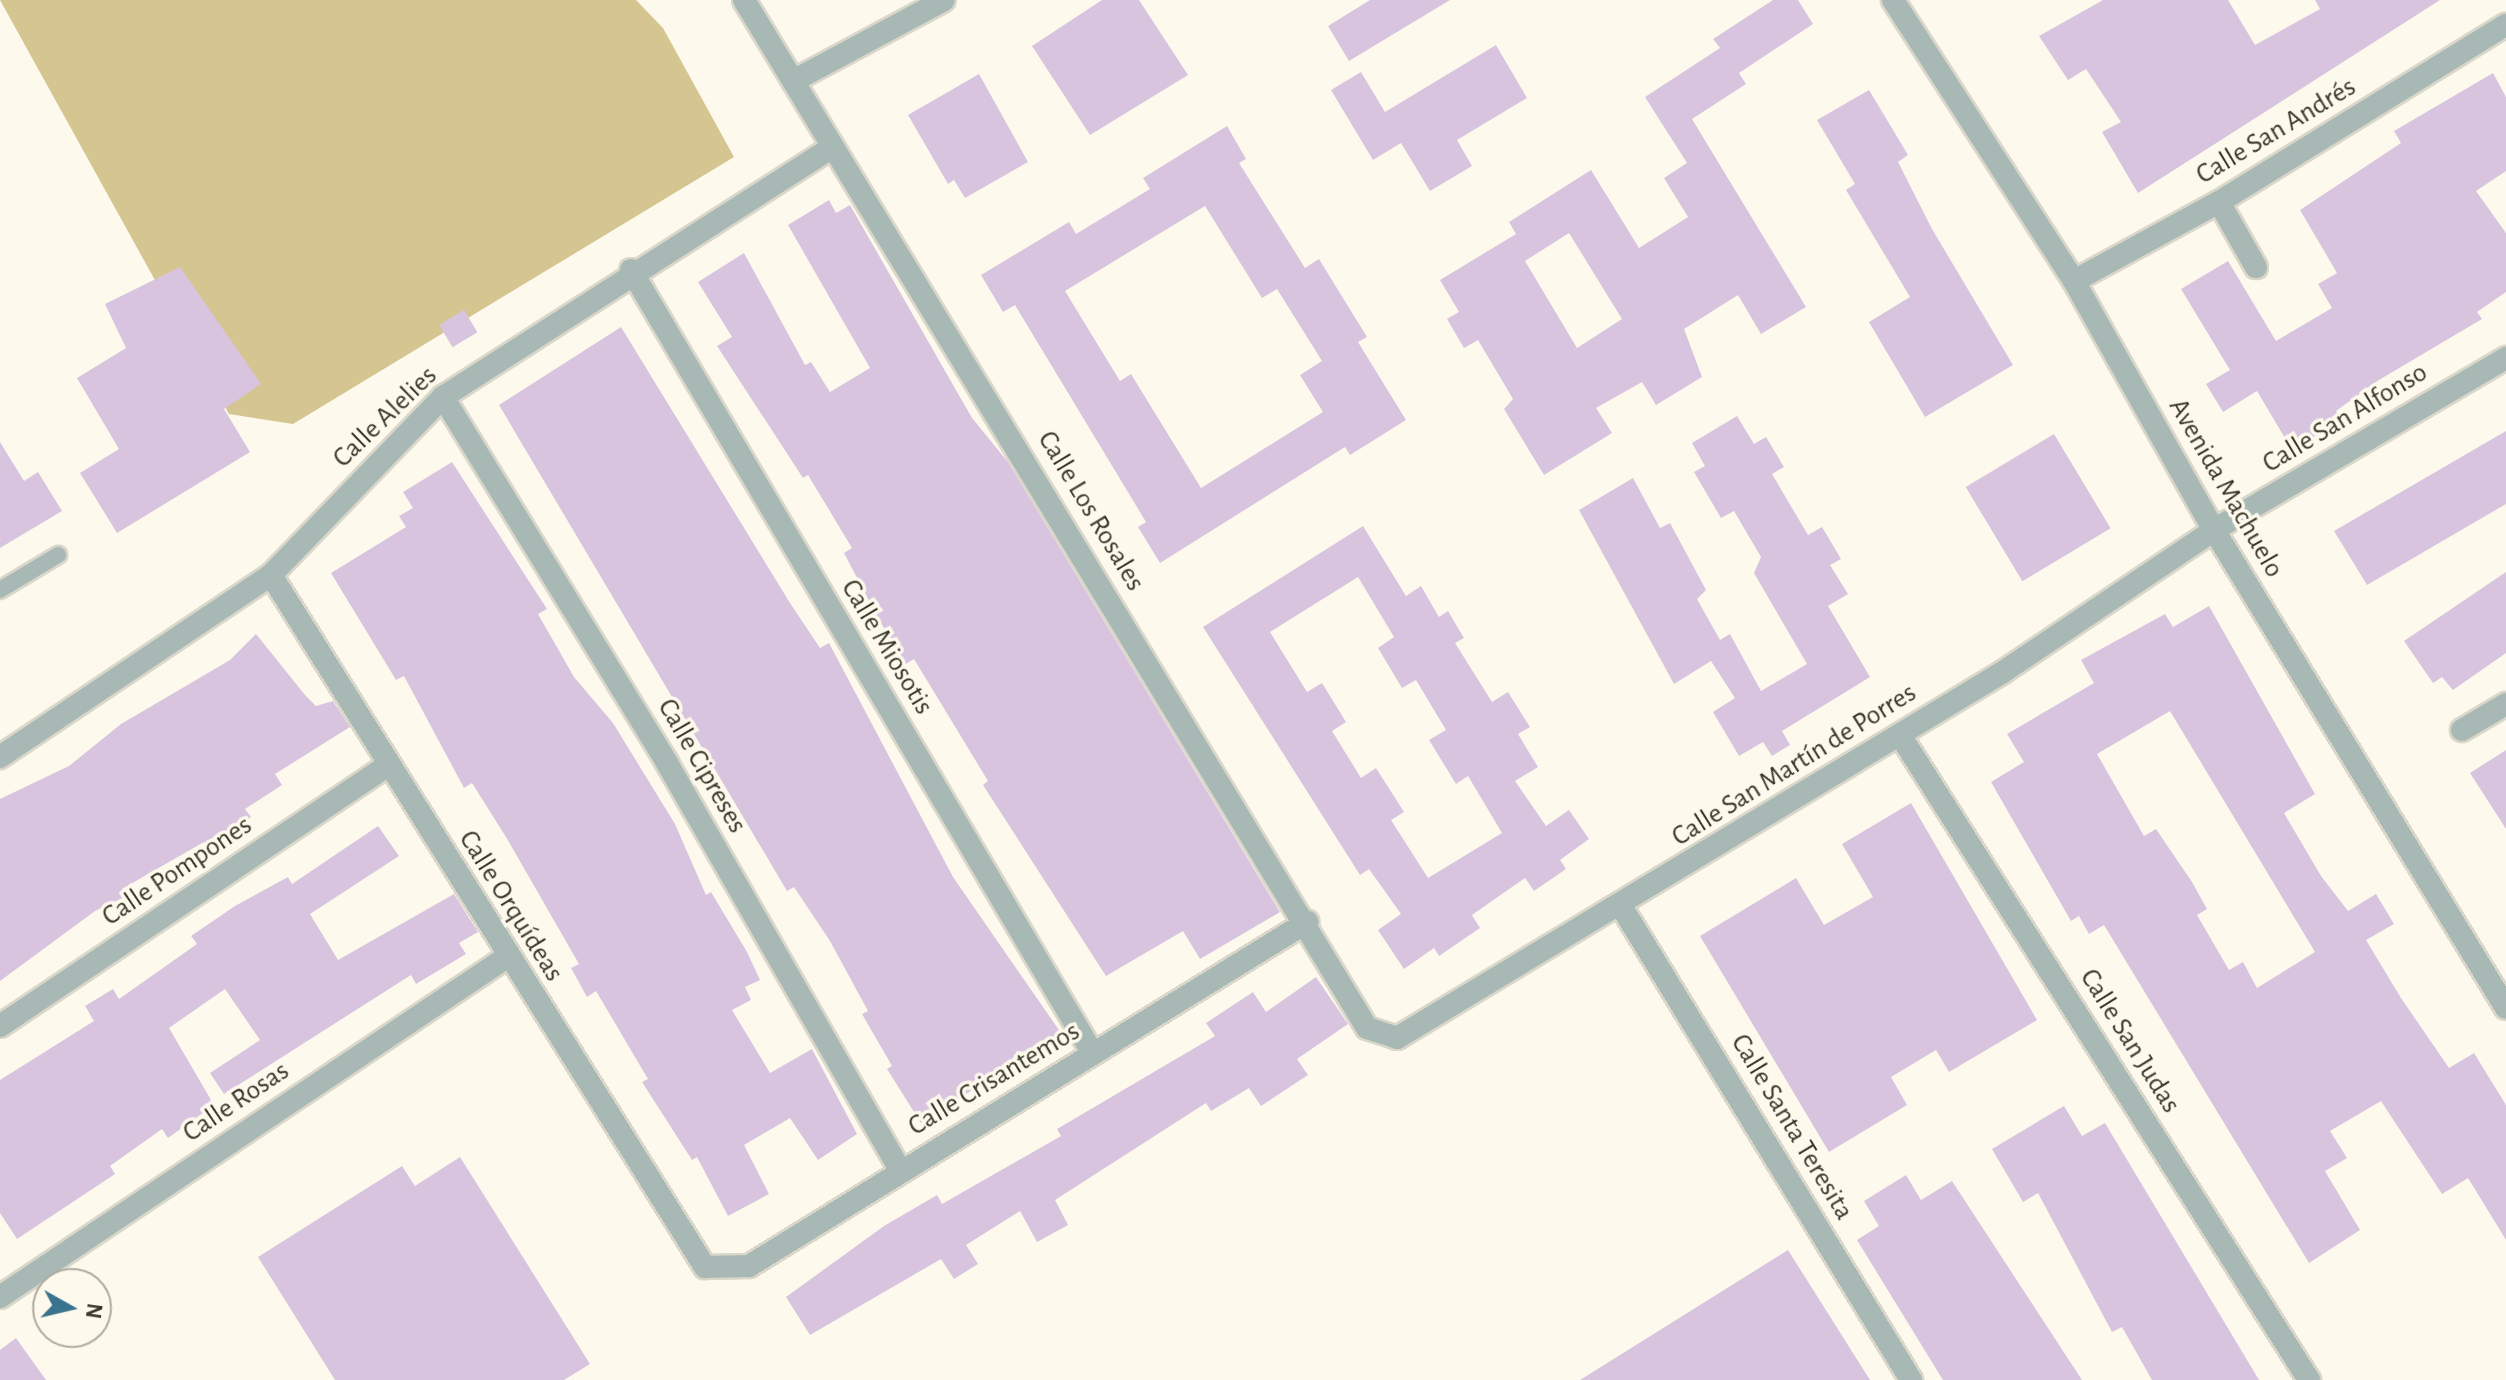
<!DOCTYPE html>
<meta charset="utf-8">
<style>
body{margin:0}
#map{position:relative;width:2506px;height:1380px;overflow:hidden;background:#fdfaed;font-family:"Alegreya Sans",sans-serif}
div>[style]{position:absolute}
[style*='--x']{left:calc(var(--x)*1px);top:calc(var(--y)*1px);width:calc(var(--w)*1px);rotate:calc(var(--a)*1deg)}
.green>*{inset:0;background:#d5c590}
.building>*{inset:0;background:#d9c4df;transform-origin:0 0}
.roads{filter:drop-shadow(2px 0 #dad7ca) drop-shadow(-2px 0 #dad7ca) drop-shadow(0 2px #dad7ca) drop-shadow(0 -2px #dad7ca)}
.service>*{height:16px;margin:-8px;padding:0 8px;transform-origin:8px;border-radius:8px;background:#a7b8b5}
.minor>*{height:22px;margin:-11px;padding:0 11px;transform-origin:11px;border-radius:11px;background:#a7b8b5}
.tertiary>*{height:22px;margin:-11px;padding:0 11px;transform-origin:11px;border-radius:11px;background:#a7b8b5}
span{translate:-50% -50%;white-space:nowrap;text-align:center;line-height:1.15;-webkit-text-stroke:7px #fdfaed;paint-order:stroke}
.street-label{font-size:28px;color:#3a372a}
.north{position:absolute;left:32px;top:1268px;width:80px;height:80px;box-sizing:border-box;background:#fdfaed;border:2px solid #afac9f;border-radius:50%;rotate:98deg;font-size:22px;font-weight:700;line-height:32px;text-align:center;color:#3a372a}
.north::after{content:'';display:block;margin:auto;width:28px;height:36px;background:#3a738d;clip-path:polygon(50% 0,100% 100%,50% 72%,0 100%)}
</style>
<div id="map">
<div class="green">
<div style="clip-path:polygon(0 0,636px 0,663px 28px,734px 157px,293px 424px,229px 414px)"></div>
</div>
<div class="building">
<div style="clip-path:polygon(1102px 0,1139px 0,1188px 75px,1090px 135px,1032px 46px)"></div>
<div style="clip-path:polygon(1370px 0,1450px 0,1349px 61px,1328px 26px)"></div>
<div style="clip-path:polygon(evenodd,1773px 0,1798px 0,1813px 24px,1739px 73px,1746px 84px,1692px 119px,1806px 307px,1761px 334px,1738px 295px,1684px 329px,1702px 377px,1656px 405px,1642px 382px,1596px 408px,1612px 433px,1544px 475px,1504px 409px,1513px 399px,1478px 340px,1464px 348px,1447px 319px,1459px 312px,1440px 280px,1516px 234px,1509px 222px,1591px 170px,1639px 248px,1688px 217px,1664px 178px,1687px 163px,1645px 97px,1720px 48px,1713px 39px,1773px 0,1569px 233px,1622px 319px,1577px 348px,1525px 261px,1569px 233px)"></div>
<div style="clip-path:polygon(2103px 0,2228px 0,2255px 45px,2320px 9px,2315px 0,2440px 0,2138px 193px,2102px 132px,2121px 122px,2086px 69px,2068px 80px,2039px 36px)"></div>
<div style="clip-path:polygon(1496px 45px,1527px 98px,1457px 140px,1472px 166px,1430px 191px,1401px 143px,1373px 160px,1331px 90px,1361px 72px,1385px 112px)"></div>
<div style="clip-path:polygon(2493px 73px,2506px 97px,2506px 171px,2476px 191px,2506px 233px,2506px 292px,2477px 312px,2482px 319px,2379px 380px,2336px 411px,2342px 420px,2292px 450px,2257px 391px,2223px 412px,2206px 384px,2230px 370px,2181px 289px,2228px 261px,2276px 341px,2332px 308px,2318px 284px,2337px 273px,2300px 210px,2401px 143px,2394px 131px)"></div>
<div style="clip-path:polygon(979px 74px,1028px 162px,965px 198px,954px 180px,948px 184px,908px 115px)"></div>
<div style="clip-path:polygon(1869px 90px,1908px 155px,1898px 162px,1932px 229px,2013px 365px,1925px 417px,1869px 322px,1910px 297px,1846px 190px,1855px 184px,1817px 120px)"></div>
<div style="clip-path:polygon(evenodd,1227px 126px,1246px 159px,1239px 163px,1305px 268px,1319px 259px,1367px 337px,1358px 342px,1406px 420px,1350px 455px,1345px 447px,1160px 563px,1138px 527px,1146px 522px,1015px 305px,1003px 312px,981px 275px,1069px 222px,1076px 234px,1150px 189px,1143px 178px,1227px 126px,1205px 206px,1262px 298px,1277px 289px,1322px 361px,1300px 375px,1323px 412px,1201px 488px,1131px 374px,1120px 381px,1065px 291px,1205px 206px)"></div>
<div style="clip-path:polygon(829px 200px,836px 213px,850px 205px,972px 418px,1008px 462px,1280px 912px,1200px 959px,1183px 931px,1106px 976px,983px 785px,988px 781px,914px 659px,906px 664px,879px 620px,844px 553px,852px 548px,808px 475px,803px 478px,717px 346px,732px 337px,698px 282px,744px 253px,805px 365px,811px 362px,830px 392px,870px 368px,788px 225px)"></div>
<div style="clip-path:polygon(180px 267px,261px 384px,224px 409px,250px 452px,117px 533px,80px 473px,119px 449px,77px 378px,126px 348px,105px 304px)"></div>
<div style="left:464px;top:310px;width:26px;height:29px;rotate:59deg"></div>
<div style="clip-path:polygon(621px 327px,790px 603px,820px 648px,829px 643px,953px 877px,1061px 1033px,921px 1123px,887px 1069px,892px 1066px,862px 1014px,868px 1011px,830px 941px,794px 887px,787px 891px,499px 405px)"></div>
<div style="clip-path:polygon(1737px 416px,1754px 444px,1766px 437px,1784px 467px,1772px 474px,1808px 535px,1822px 527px,1841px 559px,1830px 565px,1848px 594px,1828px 606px,1870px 677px,1782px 731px,1790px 745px,1772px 756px,1763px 742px,1739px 756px,1713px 712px,1735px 698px,1711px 661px,1674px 684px,1579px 510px,1633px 478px,1660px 528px,1670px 523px,1706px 590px,1697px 599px,1720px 640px,1730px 634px,1761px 691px,1807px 664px,1754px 573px,1761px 557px,1734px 511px,1721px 518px,1694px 472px,1705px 466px,1692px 443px)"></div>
<div style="clip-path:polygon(2506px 431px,2506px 504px,2367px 585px,2334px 531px)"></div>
<div style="left:2054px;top:434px;width:110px;height:103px;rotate:59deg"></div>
<div style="clip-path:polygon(0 442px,24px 481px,38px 472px,62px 511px,0 548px)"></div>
<div style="clip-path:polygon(452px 462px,547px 609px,538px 614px,574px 677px,613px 723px,675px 824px,706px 895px,711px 892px,747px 952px,760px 980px,745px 987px,751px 1000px,732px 1010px,770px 1073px,812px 1049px,857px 1134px,818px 1160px,790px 1118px,744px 1145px,769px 1194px,728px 1216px,697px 1157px,692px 1160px,642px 1082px,648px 1079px,596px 991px,587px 997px,571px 968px,579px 964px,506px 837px,472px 783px,464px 788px,404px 676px,396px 680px,331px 573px,406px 527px,399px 516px,413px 508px,403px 492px)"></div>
<div style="clip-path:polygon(evenodd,1363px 526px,1406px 596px,1421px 586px,1439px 617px,1448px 611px,1464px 638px,1455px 643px,1492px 702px,1508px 692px,1530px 727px,1518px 734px,1538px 767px,1515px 781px,1546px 826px,1569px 810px,1589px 839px,1560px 860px,1566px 869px,1534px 891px,1525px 878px,1472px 915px,1480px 928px,1439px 956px,1434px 948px,1404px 969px,1378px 930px,1401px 914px,1369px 869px,1360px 875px,1203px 627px,1363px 526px,1358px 577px,1394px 637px,1378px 648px,1402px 688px,1416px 680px,1446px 730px,1429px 740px,1456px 784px,1468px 776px,1502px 833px,1428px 878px,1391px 820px,1404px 812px,1376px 768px,1361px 778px,1332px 731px,1346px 722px,1322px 683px,1307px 692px,1270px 632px,1358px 577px)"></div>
<div style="clip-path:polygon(2506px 572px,2506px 653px,2453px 690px,2442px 677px,2433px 683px,2404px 641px)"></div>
<div style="clip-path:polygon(evenodd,2209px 606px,2315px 794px,2284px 813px,2321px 876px,2348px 911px,2376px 894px,2394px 924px,2366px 940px,2401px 998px,2449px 1068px,2474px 1053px,2506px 1105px,2506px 1240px,2468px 1178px,2442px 1194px,2381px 1101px,2330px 1131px,2347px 1158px,2325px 1171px,2360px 1230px,2309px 1263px,2104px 925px,2089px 934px,2079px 916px,2071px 921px,1991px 782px,2024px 762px,2007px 734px,2094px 683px,2081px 660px,2165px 614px,2173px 627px,2209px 606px,2170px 711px,2315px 952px,2257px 988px,2243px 962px,2229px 970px,2197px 915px,2207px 909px,2192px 882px,2156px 829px,2144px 836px,2097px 754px,2170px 711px)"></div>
<div style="clip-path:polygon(256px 634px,305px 695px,316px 706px,333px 701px,350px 727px,275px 774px,282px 785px,245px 809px,251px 817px,208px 847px,204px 842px,122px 889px,127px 896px,95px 911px,0 981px,0 799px,69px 766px,121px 724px,230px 660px)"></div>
<div style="clip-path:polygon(2506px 750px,2506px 829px,2470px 773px)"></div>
<div style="clip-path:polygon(1911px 803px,2037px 1020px,1949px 1072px,1936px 1050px,1891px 1077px,1907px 1105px,1829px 1152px,1700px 936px,1796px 878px,1824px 925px,1873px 897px,1842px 844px)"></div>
<div style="clip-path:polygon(378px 826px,399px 856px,310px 914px,338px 960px,454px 894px,478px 932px,459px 943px,466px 954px,416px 984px,411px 975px,224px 1094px,210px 1073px,260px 1040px,225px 989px,169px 1028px,214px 1105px,168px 1138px,162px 1129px,110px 1166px,115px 1174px,17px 1239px,0 1213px,0 1080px,94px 1021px,85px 1006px,113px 989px,119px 999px,197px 944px,191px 936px,235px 906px,288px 877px,292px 884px)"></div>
<div style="clip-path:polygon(1316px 977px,1348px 1024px,1297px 1059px,1308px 1075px,1261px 1106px,1249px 1088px,1211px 1111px,1206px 1103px,1055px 1200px,1068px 1225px,1037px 1242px,1020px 1211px,966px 1245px,978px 1264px,954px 1279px,941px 1259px,810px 1335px,786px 1297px,884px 1226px,937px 1195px,942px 1204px,1061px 1136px,1057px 1129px,1215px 1036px,1206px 1023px,1253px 992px,1266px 1012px)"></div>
<div style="clip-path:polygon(2064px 1106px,2082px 1136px,2105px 1123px,2259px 1380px,2152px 1380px,2122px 1327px,2112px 1332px,2038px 1193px,2023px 1202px,1992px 1149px)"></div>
<div style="clip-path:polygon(460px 1157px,590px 1364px,564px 1380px,335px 1380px,258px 1257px,402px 1166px,415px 1186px)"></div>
<div style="clip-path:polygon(1906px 1175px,1921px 1200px,1952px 1181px,2082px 1380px,1943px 1380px,1857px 1240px,1879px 1226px,1864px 1201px)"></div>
<div style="clip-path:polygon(1788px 1250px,1870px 1380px,1580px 1380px)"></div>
<div style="clip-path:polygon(16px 1338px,46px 1380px,0 1380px,0 1350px)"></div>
</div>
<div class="roads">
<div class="service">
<div style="--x:0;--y:590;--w:68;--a:-31.1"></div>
</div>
<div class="minor">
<div style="--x:744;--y:0;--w:1202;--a:58.78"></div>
<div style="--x:1367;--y:1028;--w:32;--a:18"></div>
<div style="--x:1397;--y:1038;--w:708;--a:-31.13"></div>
<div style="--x:2003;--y:672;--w:254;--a:-33.9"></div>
<div style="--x:2214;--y:530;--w:339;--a:-30.5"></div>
<div style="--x:793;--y:81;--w:171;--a:-28.2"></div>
<div style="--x:2219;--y:202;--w:75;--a:60.4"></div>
<div style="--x:631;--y:270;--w:910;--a:59.49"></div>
<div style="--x:2074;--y:281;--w:165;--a:-28.6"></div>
<div style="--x:2219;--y:202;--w:337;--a:-31.7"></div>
<div style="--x:443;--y:397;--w:429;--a:58.5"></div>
<div style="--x:667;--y:763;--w:470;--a:60.2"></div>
<div style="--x:271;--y:575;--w:817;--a:57.91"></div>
<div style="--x:705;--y:1267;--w:44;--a:-1.3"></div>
<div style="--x:749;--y:1266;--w:656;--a:-31.65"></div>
<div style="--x:2462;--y:730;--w:51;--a:-30.6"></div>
<div style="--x:1900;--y:735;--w:764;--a:57.62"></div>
<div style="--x:0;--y:757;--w:326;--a:-33.9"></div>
<div style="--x:271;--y:575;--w:248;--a:-46"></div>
<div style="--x:443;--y:397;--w:463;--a:-32.7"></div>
<div style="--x:1621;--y:906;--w:556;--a:58.54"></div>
<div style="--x:0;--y:1026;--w:468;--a:-33.9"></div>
<div style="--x:0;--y:1297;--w:610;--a:-33.85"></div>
</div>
<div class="tertiary">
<div style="--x:1893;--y:0;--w:334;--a:57.2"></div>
<div style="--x:2074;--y:281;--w:286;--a:60.7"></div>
<div style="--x:2214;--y:530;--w:560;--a:58.58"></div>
</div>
</div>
<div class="street-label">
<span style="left:2276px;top:131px;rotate:-31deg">Calle San Andrés</span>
<span style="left:385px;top:417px;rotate:-44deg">Calle Alelies</span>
<span style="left:2345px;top:418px;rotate:-31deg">Calle San Alfonso</span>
<span style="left:2226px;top:488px;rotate:60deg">Avenida Machuelo</span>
<span style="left:1091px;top:511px;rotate:59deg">Calle Los Rosales</span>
<span style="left:887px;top:647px;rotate:59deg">Calle Miosotis</span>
<span style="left:1794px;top:765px;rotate:-32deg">Calle San Martín de Porres</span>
<span style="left:702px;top:766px;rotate:60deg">Calle Cipreses</span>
<span style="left:177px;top:871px;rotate:-34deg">Calle Pompones</span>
<span style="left:511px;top:906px;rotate:58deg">Calle Orquídeas</span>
<span style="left:2130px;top:1041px;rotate:58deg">Calle San Judas</span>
<span style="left:994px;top:1079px;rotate:-31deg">Calle Crisantemos</span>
<span style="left:236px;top:1102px;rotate:-34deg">Calle Rosas</span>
<span style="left:1792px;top:1127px;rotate:59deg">Calle Santa Teresita</span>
</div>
<div class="north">N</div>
</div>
